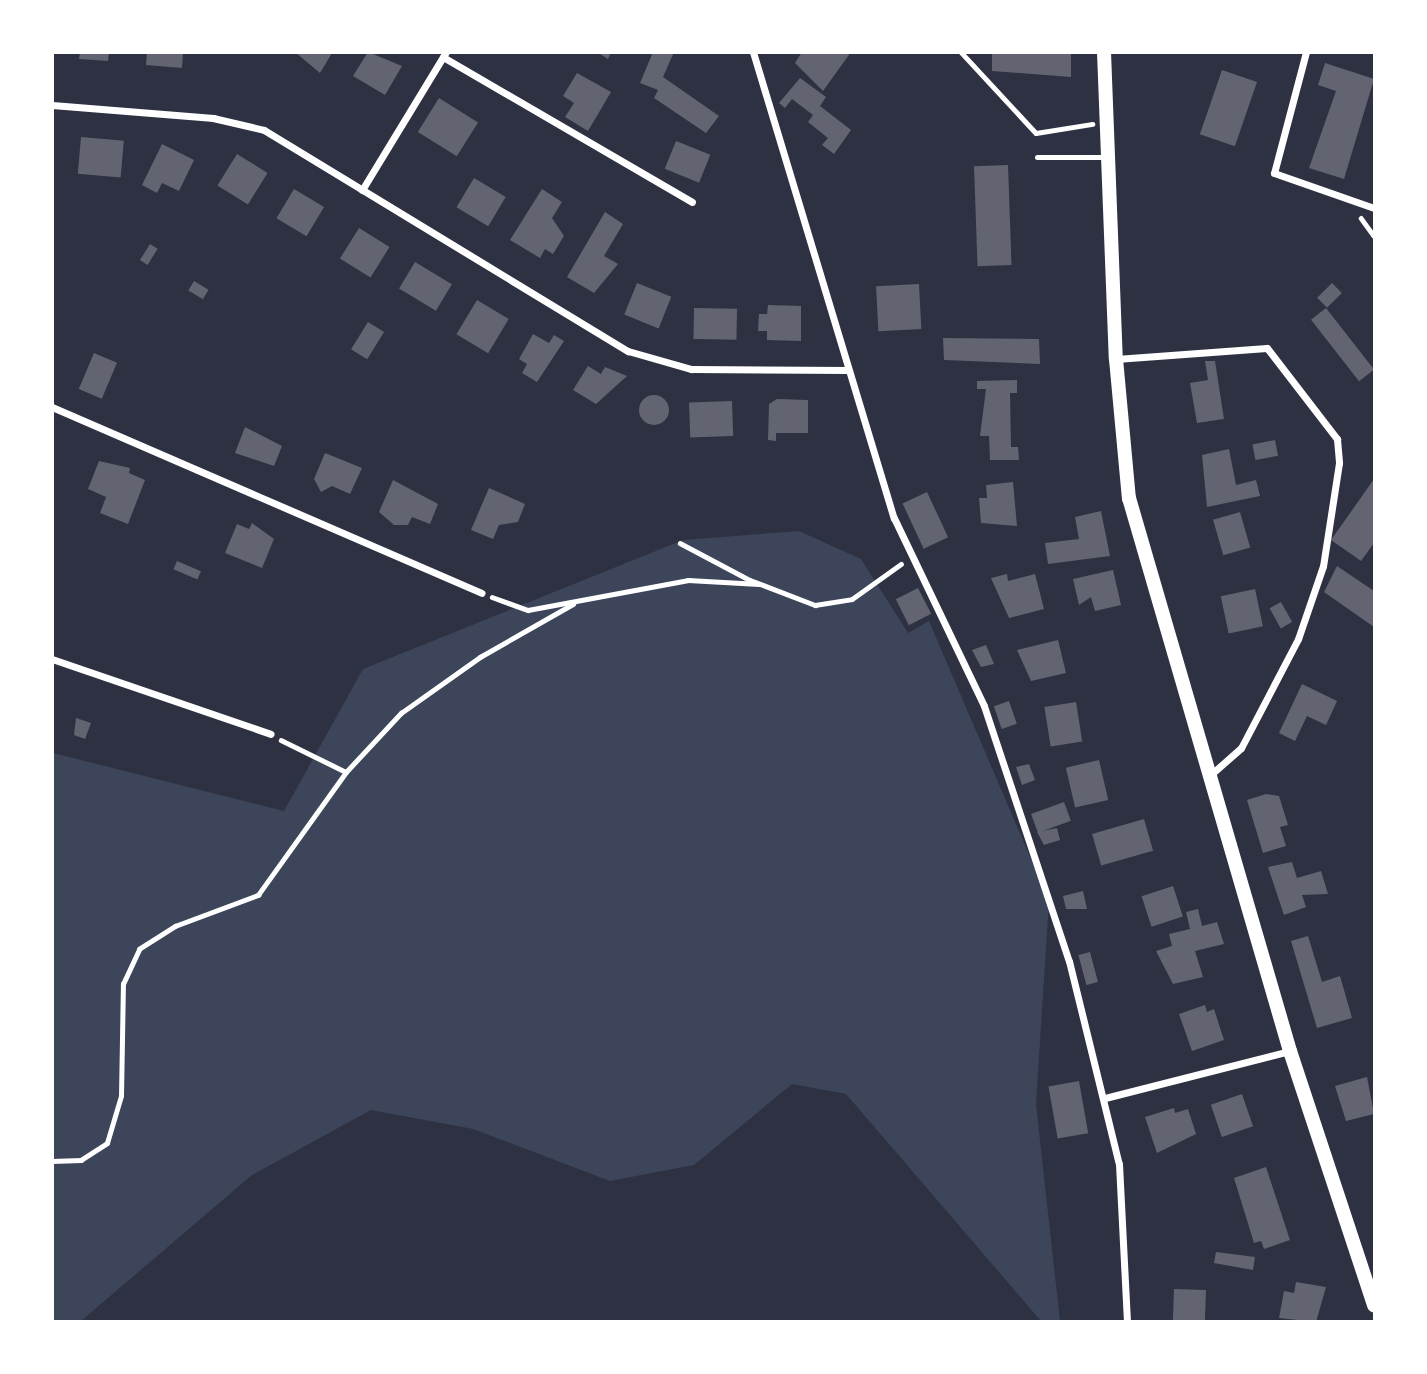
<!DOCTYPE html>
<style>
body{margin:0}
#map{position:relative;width:1427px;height:1374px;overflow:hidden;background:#2d3142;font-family:"Archivo Narrow",sans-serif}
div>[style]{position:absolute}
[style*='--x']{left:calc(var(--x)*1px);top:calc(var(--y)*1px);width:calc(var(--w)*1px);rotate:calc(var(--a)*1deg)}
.green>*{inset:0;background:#3c4559}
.building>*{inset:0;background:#626471;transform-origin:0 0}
.round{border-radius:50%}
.path>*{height:4.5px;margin:-2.25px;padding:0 2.25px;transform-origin:2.25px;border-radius:2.25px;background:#fff}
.service>*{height:5px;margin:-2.5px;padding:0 2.5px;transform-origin:2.5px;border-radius:2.5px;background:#fff}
.minor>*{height:7px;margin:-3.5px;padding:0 3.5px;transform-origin:3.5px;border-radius:3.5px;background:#fff}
.secondary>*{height:14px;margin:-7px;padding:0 7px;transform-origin:7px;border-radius:7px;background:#fff}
span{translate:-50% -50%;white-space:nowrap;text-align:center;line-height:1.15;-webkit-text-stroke:7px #fff;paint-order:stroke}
.frame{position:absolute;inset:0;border:54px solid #fff;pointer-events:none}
</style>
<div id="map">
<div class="green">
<div style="clip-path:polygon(799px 531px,861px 559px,908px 633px,929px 621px,1049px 901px,1036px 1104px,1060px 1321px,1041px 1321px,846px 1094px,792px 1084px,694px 1165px,610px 1181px,473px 1129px,371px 1110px,252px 1175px,81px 1321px,53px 1322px,53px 753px,284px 811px,363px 669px,683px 540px)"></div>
</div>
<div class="building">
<div style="clip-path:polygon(80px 52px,109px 52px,108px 61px,79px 59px)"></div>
<div style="clip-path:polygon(147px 52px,183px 52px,182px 68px,146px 65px)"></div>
<div style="clip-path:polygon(295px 52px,342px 52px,332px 53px,320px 73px)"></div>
<div style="clip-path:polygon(368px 52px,402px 66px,385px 95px,353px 76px)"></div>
<div style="clip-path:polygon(597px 52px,611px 52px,608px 59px)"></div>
<div style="clip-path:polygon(653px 52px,674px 52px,663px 77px,719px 116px,706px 133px,654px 98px,658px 90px,640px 83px)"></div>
<div style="clip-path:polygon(802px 52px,851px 52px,823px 91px,795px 63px)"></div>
<div style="clip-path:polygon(992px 52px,1071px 52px,1071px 77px,992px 71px)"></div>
<div style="clip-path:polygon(1325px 63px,1374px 79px,1344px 179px,1309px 168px,1336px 91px,1318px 85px)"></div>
<div style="left:1222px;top:70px;width:37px;height:68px;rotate:19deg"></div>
<div style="clip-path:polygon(577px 73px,611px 92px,588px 131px,565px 117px,574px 103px,563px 96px)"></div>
<div style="clip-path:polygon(800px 78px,826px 97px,820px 106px,851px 130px,834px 154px,822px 145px,828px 138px,808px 122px,813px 115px,792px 99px,785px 108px,779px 103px)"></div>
<div style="left:439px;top:98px;width:46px;height:40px;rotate:32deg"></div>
<div style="left:81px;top:137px;width:43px;height:37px;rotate:5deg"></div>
<div style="left:676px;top:141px;width:37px;height:30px;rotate:22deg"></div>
<div style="clip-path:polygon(162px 144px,194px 160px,179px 191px,162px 183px,157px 193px,142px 185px)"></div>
<div style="left:237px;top:154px;width:36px;height:37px;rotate:32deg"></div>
<div style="left:1008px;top:165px;width:100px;height:34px;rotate:88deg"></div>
<div style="left:474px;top:178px;width:37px;height:34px;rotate:31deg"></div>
<div style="left:294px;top:189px;width:35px;height:34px;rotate:31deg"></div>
<div style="clip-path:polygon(542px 189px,562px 202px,552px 218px,564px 236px,553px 254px,545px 249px,540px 258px,510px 240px)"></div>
<div style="clip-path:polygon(605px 212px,623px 224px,604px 256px,618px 264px,594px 293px,567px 277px)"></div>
<div style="left:359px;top:228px;width:36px;height:36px;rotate:32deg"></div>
<div style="left:150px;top:244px;width:9px;height:19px;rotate:32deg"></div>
<div style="left:415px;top:262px;width:43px;height:31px;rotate:31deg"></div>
<div style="left:194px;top:281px;width:17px;height:11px;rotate:31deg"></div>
<div style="left:637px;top:283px;width:37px;height:34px;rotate:22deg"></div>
<div style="left:1332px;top:283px;width:14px;height:21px;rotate:45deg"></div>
<div style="left:919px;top:284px;width:45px;height:43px;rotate:87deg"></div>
<div style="left:477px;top:300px;width:37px;height:40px;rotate:31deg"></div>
<div style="clip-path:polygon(768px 305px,801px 306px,801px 341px,767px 340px,767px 331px,758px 331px,759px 314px,767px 314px)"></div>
<div style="left:694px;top:308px;width:43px;height:31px;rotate:1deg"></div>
<div style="left:1326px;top:308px;width:78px;height:19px;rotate:52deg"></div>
<div style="left:368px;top:322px;width:19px;height:32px;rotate:32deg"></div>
<div style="clip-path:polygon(533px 334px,549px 343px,554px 335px,564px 341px,537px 382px,522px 373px,527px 364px,519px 359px)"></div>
<div style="clip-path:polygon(943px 338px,1039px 339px,1040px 364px,944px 360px)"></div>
<div style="left:94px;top:353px;width:25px;height:39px;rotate:23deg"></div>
<div style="clip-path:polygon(1205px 361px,1215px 361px,1224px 419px,1197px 423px,1190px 383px,1208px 380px)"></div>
<div style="clip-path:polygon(588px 366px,601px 374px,605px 367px,627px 376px,596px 404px,573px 390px)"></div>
<div style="clip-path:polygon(1017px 380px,1017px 393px,1010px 393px,1011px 447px,1018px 447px,1019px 460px,990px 460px,989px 436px,980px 436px,986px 389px,977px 389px,977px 381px)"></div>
<div class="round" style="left:639px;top:395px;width:30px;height:30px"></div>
<div style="clip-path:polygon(777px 399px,808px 400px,808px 433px,776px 433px,776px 441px,768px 440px,769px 404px)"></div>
<div style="left:732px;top:401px;width:35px;height:43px;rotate:88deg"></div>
<div style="clip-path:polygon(245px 427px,282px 446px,274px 466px,235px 453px)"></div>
<div style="left:1275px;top:440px;width:16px;height:23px;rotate:79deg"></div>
<div style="clip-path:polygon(1229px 449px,1236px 485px,1256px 480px,1260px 496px,1207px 507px,1202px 455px)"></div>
<div style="clip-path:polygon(325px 453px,362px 468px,350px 494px,332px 486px,321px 492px,314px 479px)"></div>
<div style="clip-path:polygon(99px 461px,130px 468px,129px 473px,145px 480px,128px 524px,100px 513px,106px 497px,88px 489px)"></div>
<div style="clip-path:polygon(1374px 479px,1374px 543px,1361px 561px,1331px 540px)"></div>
<div style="clip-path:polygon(393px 480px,438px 504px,430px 524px,412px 517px,408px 525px,394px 525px,379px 512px)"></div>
<div style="clip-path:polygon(1013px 482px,1017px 526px,981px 523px,979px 498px,987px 498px,986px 485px)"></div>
<div style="clip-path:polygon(489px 488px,525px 504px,518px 522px,499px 525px,493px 539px,471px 530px)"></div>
<div style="left:927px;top:492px;width:50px;height:27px;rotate:65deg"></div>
<div style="clip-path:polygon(1101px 511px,1110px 556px,1048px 564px,1045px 543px,1079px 539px,1075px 517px)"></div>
<div style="left:1240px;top:512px;width:37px;height:28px;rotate:74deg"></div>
<div style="clip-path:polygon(252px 523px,274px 539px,262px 568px,225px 553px,237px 524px,249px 529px)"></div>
<div style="left:177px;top:561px;width:26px;height:9px;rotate:23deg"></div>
<div style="clip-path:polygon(1337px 566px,1374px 591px,1374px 627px,1324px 592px)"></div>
<div style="clip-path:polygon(1113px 570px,1121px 605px,1095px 611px,1091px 597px,1079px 605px,1073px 579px)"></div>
<div style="clip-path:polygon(1007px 574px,1008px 581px,1035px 574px,1044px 609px,1009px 618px,991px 578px)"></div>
<div style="left:918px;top:588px;width:29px;height:25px;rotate:63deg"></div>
<div style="left:1255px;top:589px;width:38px;height:35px;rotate:78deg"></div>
<div style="left:1281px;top:602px;width:23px;height:13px;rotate:61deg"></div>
<div style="clip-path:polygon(1058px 640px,1066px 673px,1031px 681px,1017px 650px)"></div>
<div style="clip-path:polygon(986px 645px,994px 664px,981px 667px,972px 650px)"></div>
<div style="clip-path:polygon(1302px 684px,1337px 701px,1326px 725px,1307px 716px,1295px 741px,1279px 733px)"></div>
<div style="left:1009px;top:701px;width:24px;height:16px;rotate:71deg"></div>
<div style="left:1076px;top:702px;width:40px;height:32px;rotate:81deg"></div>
<div style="clip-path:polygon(76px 718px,91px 723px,85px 739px,74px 735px)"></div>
<div style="left:1099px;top:760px;width:41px;height:34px;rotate:77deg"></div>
<div style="clip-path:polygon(1029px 764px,1035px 780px,1022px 785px,1016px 767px)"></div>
<div style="clip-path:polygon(1266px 794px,1279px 796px,1288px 825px,1280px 827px,1286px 846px,1263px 853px,1247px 800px)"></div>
<div style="left:1064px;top:802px;width:20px;height:35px;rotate:70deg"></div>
<div style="left:1144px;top:819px;width:33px;height:54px;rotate:74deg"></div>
<div style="clip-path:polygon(1057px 828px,1060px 840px,1044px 845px,1037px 832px)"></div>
<div style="clip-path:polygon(1292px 862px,1297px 878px,1321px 871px,1328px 894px,1302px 895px,1306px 907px,1284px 915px,1268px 867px)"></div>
<div style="left:1173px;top:886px;width:32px;height:33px;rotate:72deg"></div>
<div style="clip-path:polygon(1083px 891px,1087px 909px,1066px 909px,1063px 896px)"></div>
<div style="clip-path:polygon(1198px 909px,1202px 926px,1217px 922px,1224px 944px,1195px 951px,1203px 977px,1173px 984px,1156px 951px,1172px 946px,1169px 934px,1190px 929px,1186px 912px)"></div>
<div style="clip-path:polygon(1308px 936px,1322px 982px,1340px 976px,1352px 1018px,1317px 1028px,1291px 941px)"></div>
<div style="left:1090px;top:952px;width:31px;height:12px;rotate:75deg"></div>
<div style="clip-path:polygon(1205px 1005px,1207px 1012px,1214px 1009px,1224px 1040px,1192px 1051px,1179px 1014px)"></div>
<div style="clip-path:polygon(1367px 1077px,1374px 1114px,1346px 1121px,1335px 1086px)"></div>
<div style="left:1079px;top:1081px;width:53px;height:31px;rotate:80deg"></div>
<div style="left:1242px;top:1094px;width:34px;height:33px;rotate:71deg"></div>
<div style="clip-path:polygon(1174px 1108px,1175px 1113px,1188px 1109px,1196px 1134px,1157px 1153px,1145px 1117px)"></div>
<div style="clip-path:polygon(1266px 1167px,1290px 1240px,1264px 1249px,1261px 1241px,1254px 1243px,1234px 1178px)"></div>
<div style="clip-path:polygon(1216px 1252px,1255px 1257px,1253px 1270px,1214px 1263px)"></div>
<div style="clip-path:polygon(1296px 1282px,1326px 1287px,1316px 1322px,1279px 1318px,1284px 1291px,1294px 1293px)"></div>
<div style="left:1174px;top:1289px;width:32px;height:33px;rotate:2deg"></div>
</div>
<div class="path">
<div style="--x:961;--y:52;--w:110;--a:47.2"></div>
<div style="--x:1036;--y:133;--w:57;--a:-9.1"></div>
<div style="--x:1361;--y:218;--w:22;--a:54"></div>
<div style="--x:680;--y:543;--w:79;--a:27.9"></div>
<div style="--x:750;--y:580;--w:70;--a:21"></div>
<div style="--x:815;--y:605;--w:37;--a:-9"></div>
<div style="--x:852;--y:599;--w:60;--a:-35.5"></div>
<div style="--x:492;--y:597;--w:38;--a:20"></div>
<div style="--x:528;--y:610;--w:163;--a:-10.6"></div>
<div style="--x:688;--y:580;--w:71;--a:3.2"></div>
<div style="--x:281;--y:740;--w:72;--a:26.2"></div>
<div style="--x:52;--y:1161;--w:29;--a:-2"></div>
<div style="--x:81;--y:1160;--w:31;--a:-33"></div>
<div style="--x:107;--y:1143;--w:49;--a:-73.4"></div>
<div style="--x:121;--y:1096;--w:112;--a:-89"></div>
<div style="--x:123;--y:984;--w:38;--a:-65"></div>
<div style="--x:139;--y:949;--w:43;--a:-32.6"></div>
<div style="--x:175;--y:926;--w:89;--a:-20.5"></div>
<div style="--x:258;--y:895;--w:151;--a:-54.4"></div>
<div style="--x:346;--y:772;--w:81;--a:-47"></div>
<div style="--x:401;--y:713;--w:97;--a:-35.3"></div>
<div style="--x:480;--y:657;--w:107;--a:-29.7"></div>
</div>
<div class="service">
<div style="--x:1037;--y:157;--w:70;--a:0"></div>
</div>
<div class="minor">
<div style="--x:753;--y:52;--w:487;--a:73.2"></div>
<div style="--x:894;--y:518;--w:208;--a:64.4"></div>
<div style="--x:984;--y:706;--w:269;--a:71.6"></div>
<div style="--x:1069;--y:961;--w:209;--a:76.2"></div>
<div style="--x:1119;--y:1164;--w:158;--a:87.1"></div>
<div style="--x:1306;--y:52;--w:125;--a:104.8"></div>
<div style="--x:1274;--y:173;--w:106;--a:19.3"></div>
<div style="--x:443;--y:57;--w:288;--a:30.2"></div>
<div style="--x:52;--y:105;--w:162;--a:4.6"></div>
<div style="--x:213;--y:118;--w:52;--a:13.2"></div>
<div style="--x:264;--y:130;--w:426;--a:31.3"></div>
<div style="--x:628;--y:351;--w:66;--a:15.9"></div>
<div style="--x:691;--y:369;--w:157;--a:0.4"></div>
<div style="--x:362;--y:190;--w:162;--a:-58.7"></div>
<div style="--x:1116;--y:359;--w:151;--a:-4.2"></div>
<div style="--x:1267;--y:348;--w:115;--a:52.4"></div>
<div style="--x:1337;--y:439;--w:24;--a:85"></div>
<div style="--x:1339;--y:463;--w:104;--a:98.8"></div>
<div style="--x:1323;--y:566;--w:77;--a:108.9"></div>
<div style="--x:1298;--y:639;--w:123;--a:117.6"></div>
<div style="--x:1241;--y:748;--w:44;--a:138.7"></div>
<div style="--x:52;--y:407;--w:468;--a:23.4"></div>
<div style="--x:52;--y:659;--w:231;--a:18.9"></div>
<div style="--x:1105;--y:1098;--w:191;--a:-14.3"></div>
</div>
<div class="secondary">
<div style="--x:1104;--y:52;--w:307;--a:87.8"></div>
<div style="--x:1116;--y:359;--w:140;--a:84.7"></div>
<div style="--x:1129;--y:498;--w:576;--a:73.77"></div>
<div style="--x:1290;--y:1051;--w:268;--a:71.7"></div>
</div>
<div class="frame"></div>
</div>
